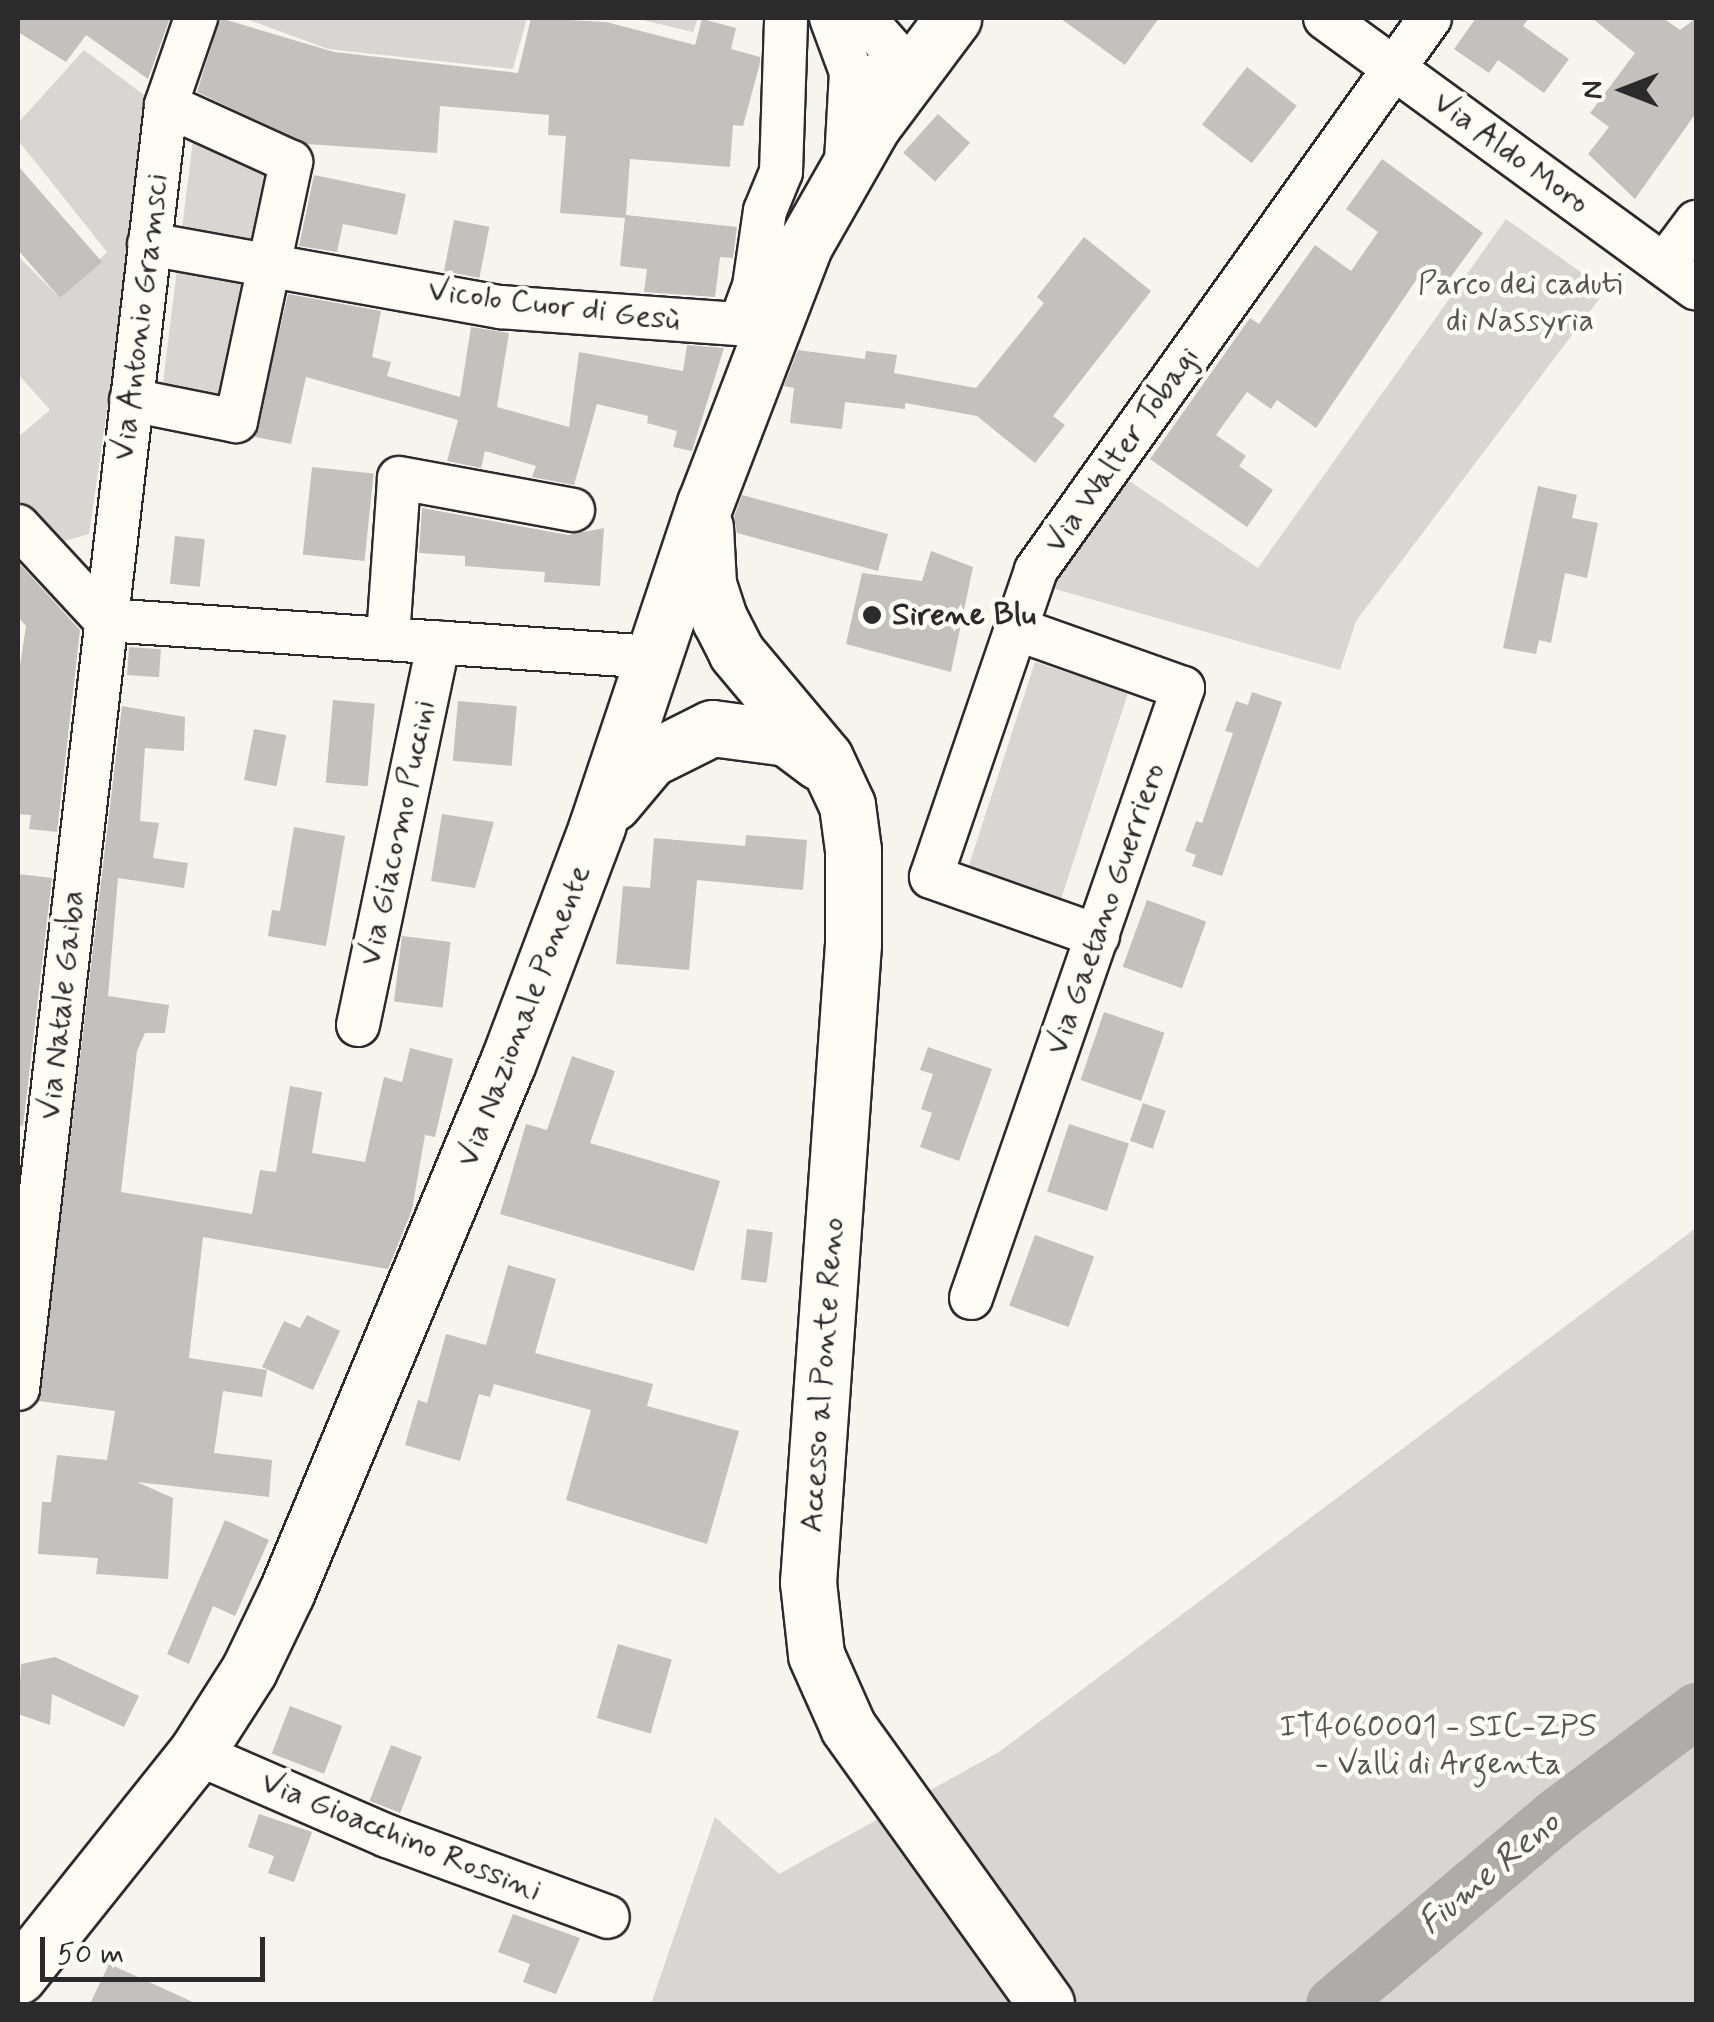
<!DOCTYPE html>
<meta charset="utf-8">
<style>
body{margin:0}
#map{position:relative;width:1714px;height:2022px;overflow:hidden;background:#f5f4ef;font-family:Mynerve,sans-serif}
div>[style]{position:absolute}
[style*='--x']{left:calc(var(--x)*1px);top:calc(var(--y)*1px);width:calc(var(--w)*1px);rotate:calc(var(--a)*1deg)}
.green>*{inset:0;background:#d7d6d2;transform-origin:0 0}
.river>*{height:55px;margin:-27.5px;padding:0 27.5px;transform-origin:27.5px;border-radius:27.5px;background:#adaca9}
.building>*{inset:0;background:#c2c1be;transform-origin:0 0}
.roads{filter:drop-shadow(2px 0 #2b2b2b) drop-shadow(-2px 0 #2b2b2b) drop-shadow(0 2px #2b2b2b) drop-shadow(0 -2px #2b2b2b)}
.minor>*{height:42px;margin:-21px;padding:0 21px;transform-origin:21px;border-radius:21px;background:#fdfcf7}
.major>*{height:55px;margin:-27.5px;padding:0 27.5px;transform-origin:27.5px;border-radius:27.5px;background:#fdfcf7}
.dots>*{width:28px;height:28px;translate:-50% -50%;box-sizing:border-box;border:5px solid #fdfcf7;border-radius:50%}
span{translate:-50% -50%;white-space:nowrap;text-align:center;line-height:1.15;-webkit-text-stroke:9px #fdfcf7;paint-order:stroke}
.street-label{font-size:32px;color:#2b2b2b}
.park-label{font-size:32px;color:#565655}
.poi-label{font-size:32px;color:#2b2b2b;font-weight:700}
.left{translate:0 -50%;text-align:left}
.water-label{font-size:35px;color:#585857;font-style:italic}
.frame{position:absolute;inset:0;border:20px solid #2b2b2b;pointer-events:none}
.north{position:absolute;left:1574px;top:40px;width:100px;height:100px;-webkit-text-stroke:8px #fdfcf7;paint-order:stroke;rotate:270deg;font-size:28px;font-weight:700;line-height:40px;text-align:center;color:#2b2b2b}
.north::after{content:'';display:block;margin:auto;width:35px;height:45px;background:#2b2b2b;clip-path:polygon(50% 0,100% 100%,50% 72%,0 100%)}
.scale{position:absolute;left:40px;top:1937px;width:225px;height:45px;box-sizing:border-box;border:5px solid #2b2b2b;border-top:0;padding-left:12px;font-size:30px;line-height:35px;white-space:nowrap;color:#2b2b2b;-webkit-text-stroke:8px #fdfcf7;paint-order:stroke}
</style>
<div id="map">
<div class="green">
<div style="clip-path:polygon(244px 18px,527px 18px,513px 69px,328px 49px)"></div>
<div style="clip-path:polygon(634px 18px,698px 18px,693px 32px)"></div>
<div style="clip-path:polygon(84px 50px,152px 101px,89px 534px,58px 543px,18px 507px,18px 437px,50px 410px,18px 374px,18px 256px,60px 298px,107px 252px,18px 140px,18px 123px)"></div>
<div style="clip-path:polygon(194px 132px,279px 171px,232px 397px,163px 383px)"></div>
<div style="clip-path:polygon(1506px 219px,1606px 290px,1356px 621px,1340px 670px,1048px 587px,1122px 476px,1258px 568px)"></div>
<div style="left:1035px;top:662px;width:98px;height:217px;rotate:18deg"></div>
<div style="clip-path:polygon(1696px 1228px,1696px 2004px,651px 2004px,715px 1817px,779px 1874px,999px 1752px)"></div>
</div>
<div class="river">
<div style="--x:1333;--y:2004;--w:289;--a:-40.2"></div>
<div style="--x:1554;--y:1817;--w:178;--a:-37"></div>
</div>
<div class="building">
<div style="clip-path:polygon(18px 18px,170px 18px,148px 79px,86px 35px,66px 62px,18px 32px)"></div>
<div style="clip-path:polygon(220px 18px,334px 52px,518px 73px,531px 18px,606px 22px,695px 45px,702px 19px,736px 28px,731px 49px,760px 57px,760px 63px,743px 126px,733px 125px,730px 167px,630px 159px,626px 215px,737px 227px,733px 258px,720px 257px,715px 297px,644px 292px,647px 269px,620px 266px,625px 218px,560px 213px,566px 136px,548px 135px,549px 115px,440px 106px,437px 153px,307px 144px,197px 92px)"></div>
<div style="clip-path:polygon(1060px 18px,1159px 18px,1125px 65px)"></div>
<div style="clip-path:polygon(1476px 18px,1529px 18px,1523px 26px,1569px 59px,1544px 93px,1498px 60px,1489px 73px,1454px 49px)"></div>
<div style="clip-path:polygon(1592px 18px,1663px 18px,1680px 30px,1696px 18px,1696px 113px,1635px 199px,1588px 154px,1609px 127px,1590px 113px,1635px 53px)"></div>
<div style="left:1247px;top:67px;width:63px;height:73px;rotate:38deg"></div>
<div style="left:938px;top:114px;width:43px;height:52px;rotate:42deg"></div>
<div style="clip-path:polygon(1382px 159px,1483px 233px,1447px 282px,1427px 264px,1316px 428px,1277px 400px,1271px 409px,1247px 392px,1216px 435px,1246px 456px,1239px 466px,1273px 490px,1247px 527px,1150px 459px,1250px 318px,1259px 324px,1315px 245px,1351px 271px,1378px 232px,1346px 209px)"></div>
<div style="clip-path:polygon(18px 166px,102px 262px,60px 298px,18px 250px)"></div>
<div style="clip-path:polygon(314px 175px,406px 194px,397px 235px,343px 224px,337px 252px,299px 246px)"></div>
<div style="left:454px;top:220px;width:36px;height:52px;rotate:11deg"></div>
<div style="clip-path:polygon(1084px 237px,1151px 291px,1053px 416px,1065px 425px,1035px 463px,977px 416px,905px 403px,905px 409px,845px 402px,842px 429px,790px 423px,794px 388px,784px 386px,798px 350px,865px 359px,866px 351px,897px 355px,894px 373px,976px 388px,1044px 303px,1037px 297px)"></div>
<div style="clip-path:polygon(288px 294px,381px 311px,372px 357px,391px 362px,387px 376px,460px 397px,471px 327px,509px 333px,497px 407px,569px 427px,579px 352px,683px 371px,687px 345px,724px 348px,692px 451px,673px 447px,677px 431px,647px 423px,648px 416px,597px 404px,574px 485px,532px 477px,536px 466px,485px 451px,481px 468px,447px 461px,458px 420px,306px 377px,291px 444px,255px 437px)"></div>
<div style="left:312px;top:467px;width:62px;height:88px;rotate:6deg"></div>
<div style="clip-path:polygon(1538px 486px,1577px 495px,1572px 518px,1598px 523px,1587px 578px,1565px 573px,1551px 643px,1539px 640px,1536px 654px,1503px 648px)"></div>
<div style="clip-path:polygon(742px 495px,888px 534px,878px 571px,737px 533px,734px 517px)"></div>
<div style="clip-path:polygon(422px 508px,568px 535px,604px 528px,600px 586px,544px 582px,545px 572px,465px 566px,465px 556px,419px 553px)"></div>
<div style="left:175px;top:536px;width:30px;height:48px;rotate:6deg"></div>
<div style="clip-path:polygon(931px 551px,973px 567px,951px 672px,846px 644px,862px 573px,922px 581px)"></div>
<div style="clip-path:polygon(18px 562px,80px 630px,57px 832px,29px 829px,31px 815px,18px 814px,18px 679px,26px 626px,18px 617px)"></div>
<div style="left:129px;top:647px;width:32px;height:28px;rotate:4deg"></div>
<div style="clip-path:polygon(1252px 692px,1282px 702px,1222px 876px,1192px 866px,1196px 855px,1185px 851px,1196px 821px,1202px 823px,1233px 733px,1225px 731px,1236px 701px,1248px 705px)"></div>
<div style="left:333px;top:700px;width:42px;height:83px;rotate:5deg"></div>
<div style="left:458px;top:701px;width:59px;height:60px;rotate:5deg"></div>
<div style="clip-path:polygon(122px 706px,185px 717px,184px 751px,145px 748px,140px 821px,159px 823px,153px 858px,188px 863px,184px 888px,118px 878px,108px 996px,169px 1005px,165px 1033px,145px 1033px,137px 1051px,121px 1192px,252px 1214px,260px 1170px,276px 1172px,290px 1086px,322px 1092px,312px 1153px,365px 1162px,384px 1077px,402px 1082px,410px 1048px,453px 1059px,435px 1137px,425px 1135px,412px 1210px,388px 1269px,203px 1237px,189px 1358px,267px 1370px,262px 1397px,223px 1391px,214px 1453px,272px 1460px,269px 1497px,137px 1482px,173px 1498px,168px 1579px,96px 1574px,98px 1558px,38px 1554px,42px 1502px,51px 1502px,57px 1455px,107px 1460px,115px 1411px,39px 1401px)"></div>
<div style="left:254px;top:729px;width:33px;height:52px;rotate:11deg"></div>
<div style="clip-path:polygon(442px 814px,494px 822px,475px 888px,431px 881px)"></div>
<div style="clip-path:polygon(294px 827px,345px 836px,326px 946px,268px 936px,272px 910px,280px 911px)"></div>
<div style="clip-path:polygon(746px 835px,807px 840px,803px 890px,697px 880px,689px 970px,616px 964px,623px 886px,650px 888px,654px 838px,745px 846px)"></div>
<div style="clip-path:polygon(18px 874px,52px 878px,23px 1126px,18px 1125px)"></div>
<div style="left:1147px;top:900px;width:63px;height:71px;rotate:20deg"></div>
<div style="left:402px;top:936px;width:49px;height:66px;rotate:7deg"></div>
<div style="left:1104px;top:1012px;width:64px;height:72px;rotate:19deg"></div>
<div style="clip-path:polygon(928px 1047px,992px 1069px,959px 1161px,920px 1147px,932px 1113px,921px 1109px,933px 1074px,920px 1070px)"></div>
<div style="clip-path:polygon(572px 1056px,615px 1071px,590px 1143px,720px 1181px,694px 1271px,500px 1214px,526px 1124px,547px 1130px)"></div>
<div style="left:1143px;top:1103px;width:24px;height:40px;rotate:19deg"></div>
<div style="left:1069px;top:1124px;width:63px;height:71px;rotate:18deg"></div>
<div style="left:747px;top:1229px;width:26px;height:51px;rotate:7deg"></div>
<div style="left:1035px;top:1235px;width:63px;height:75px;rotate:20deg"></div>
<div style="clip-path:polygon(508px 1265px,556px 1279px,535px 1353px,653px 1384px,647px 1406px,739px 1431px,707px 1544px,566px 1500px,591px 1410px,494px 1384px,490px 1397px,479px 1394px,460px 1461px,405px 1445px,418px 1400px,427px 1403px,446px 1334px,486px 1345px)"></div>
<div style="clip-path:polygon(307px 1315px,340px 1331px,313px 1390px,262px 1367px,284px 1321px,300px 1328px)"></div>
<div style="clip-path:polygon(225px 1520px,269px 1540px,235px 1616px,213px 1606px,189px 1664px,167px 1654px)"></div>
<div style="left:618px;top:1644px;width:56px;height:77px;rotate:16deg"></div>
<div style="clip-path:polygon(55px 1657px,139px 1696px,124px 1727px,52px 1694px,50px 1725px,18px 1714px,21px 1664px)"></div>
<div style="left:290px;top:1706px;width:56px;height:51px;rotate:21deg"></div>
<div style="left:391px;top:1745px;width:33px;height:60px;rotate:21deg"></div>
<div style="clip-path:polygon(259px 1814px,312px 1832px,294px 1882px,268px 1873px,274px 1856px,248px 1847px)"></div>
<div style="clip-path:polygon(513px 1914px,580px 1938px,556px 1994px,523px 1982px,530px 1964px,498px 1952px)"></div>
<div style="clip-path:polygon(109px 1964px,147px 1981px,197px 2004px,90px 2004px)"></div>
</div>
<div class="roads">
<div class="minor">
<div style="--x:831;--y:18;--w:58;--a:69.7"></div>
<div style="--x:851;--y:72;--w:90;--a:93.2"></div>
<div style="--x:864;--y:18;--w:45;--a:48.6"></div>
<div style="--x:894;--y:52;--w:31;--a:75"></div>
<div style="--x:902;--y:82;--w:27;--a:-165"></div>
<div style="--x:1325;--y:18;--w:459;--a:36.1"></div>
<div style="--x:149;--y:244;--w:357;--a:10.2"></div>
<div style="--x:500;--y:307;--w:241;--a:4.1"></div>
<div style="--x:740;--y:324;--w:40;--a:-69.8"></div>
<div style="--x:754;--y:286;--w:76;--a:-81.7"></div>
<div style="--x:765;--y:211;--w:42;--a:-67.7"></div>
<div style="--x:781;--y:172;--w:154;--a:-88.1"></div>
<div style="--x:1664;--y:265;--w:54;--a:-53.3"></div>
<div style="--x:131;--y:400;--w:107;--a:11.3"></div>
<div style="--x:236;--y:421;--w:265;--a:-78"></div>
<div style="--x:291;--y:162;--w:137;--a:-155.5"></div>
<div style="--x:18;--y:526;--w:128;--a:47.2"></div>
<div style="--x:105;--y:620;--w:549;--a:3.86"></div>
<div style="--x:388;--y:637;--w:159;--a:-86"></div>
<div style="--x:399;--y:478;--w:177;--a:10.4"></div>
<div style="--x:1098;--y:936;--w:177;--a:-160.5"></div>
<div style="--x:931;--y:877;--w:324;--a:-71.1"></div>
<div style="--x:1036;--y:570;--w:678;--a:-54.48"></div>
<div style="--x:358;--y:1025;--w:391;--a:-78.1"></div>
<div style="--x:971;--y:1298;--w:646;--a:-70.84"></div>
<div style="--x:1183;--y:688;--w:177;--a:-160.5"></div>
<div style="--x:18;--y:1389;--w:1293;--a:-83.42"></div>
<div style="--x:166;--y:105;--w:92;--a:-71"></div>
<div style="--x:196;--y:1753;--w:208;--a:23.5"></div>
<div style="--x:387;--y:1836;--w:235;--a:20.1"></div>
</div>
<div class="major">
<div style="--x:705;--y:527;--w:57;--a:87"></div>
<div style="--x:708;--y:584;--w:38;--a:72"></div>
<div style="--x:720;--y:620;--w:36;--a:63"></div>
<div style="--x:736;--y:652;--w:138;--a:50"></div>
<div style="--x:825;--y:758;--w:52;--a:64.9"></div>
<div style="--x:847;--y:805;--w:45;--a:82.4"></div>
<div style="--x:853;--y:850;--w:94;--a:90"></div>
<div style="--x:853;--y:944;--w:640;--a:94.03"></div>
<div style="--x:808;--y:1582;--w:73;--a:83.7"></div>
<div style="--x:816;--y:1655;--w:79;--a:66"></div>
<div style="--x:848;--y:1727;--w:340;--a:54.4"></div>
<div style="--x:613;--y:803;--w:57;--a:-49.9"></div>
<div style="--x:650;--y:759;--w:69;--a:-26.6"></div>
<div style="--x:712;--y:728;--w:76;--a:7.6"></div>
<div style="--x:787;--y:738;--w:40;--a:37"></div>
<div style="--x:18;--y:1976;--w:285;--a:-51.4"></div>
<div style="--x:196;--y:1753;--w:98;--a:-57.4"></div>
<div style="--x:249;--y:1670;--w:88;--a:-64.3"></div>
<div style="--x:287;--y:1591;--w:573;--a:-67.33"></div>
<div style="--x:508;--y:1062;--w:252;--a:-69.3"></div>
<div style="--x:597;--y:826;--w:340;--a:-71.5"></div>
<div style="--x:705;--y:504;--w:279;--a:-69"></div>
<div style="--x:805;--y:244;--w:137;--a:-60.3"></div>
<div style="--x:873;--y:125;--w:134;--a:-53.2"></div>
</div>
</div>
<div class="dots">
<div style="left:872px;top:615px;background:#2b2b2b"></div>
</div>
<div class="street-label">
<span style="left:1511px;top:153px;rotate:36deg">Via Aldo Moro</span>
<span style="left:554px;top:306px;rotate:7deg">Vicolo Cuor di Gesù</span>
<span style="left:141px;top:317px;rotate:-83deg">Via Antonio Gramsci</span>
<span style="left:1122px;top:450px;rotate:-55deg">Via Walter Tobagi</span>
<span style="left:398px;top:833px;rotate:-78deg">Via Giacomo Puccini</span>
<span style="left:1106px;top:909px;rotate:-71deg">Via Gaetano Guerriero</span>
<span style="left:62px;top:1005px;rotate:-84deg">Via Natale Gaiba</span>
<span style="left:524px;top:1016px;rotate:-69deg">Via Nazionale Ponente</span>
<span style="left:823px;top:1375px;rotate:-86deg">Accesso al Ponte Reno</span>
<span style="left:401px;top:1837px;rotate:22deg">Via Gioacchino Rossini</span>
</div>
<div class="park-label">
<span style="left:1520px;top:303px">Parco dei caduti<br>di Nassyria</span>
<span style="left:1438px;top:1746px">IT4060001 - SIC-ZPS<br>- Valli di Argenta</span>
</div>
<div class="poi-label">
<span class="left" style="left:892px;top:615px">Sirene Blu</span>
</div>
<div class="water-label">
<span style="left:1489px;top:1873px;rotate:-40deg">Fiume Reno</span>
</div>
<div class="frame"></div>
<div class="north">N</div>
<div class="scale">50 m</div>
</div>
